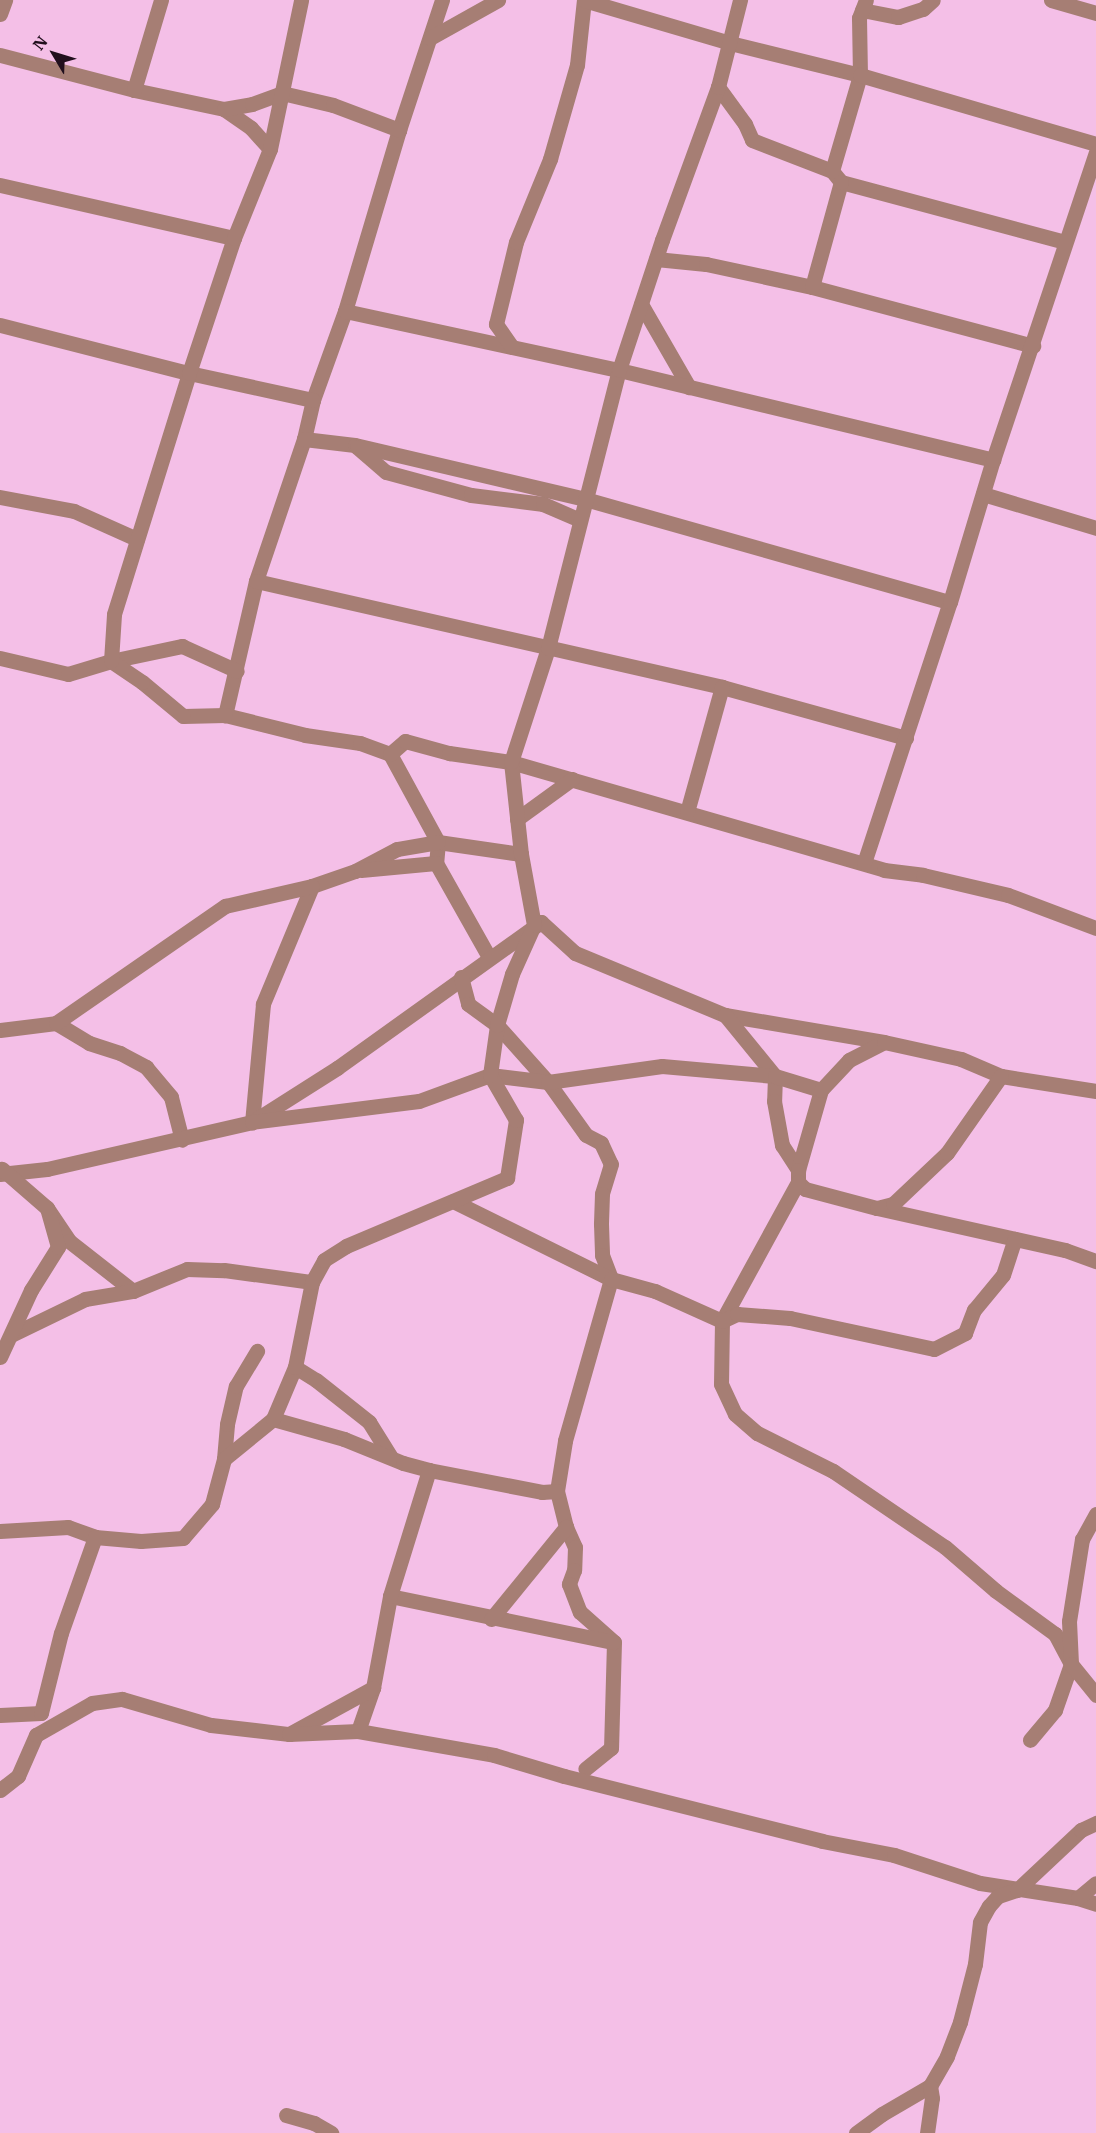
<!DOCTYPE html>
<style>
body{margin:0}
#map{position:relative;width:1096px;height:2133px;overflow:hidden;background:#f4bfe7;font-family:"IBM Plex Serif",serif}
div>[style]{position:absolute}
[style*='--x']{left:calc(var(--x)*1px);top:calc(var(--y)*1px);width:calc(var(--w)*1px);rotate:calc(var(--a)*1deg)}
.minor>*{height:15px;margin:-7.5px;padding:0 7.5px;transform-origin:7.5px;border-radius:7.5px;background:#a67e74}
span{translate:-50% -50%;white-space:nowrap;text-align:center;line-height:1.15;-webkit-text-stroke:5px #f4bfe7;paint-order:stroke}
.north{position:absolute;left:24px;top:24px;width:60px;height:60px;-webkit-text-stroke:4px #f4bfe7;paint-order:stroke;rotate:308deg;font-size:16px;font-weight:700;line-height:24px;text-align:center;color:#210f1d}
.north::after{content:'';display:block;margin:auto;width:21px;height:27px;background:#210f1d;clip-path:polygon(50% 0,100% 100%,50% 72%,0 100%)}
</style>
<div id="map">
<div class="minor">
<div style="--x:442;--y:0;--w:137;--a:108.3"></div>
<div style="--x:399;--y:130;--w:189;--a:106.6"></div>
<div style="--x:345;--y:311;--w:95;--a:109.8"></div>
<div style="--x:313;--y:400;--w:40;--a:103"></div>
<div style="--x:304;--y:439;--w:150;--a:108.7"></div>
<div style="--x:256;--y:581;--w:138;--a:103"></div>
<div style="--x:225;--y:715;--w:82;--a:14"></div>
<div style="--x:305;--y:735;--w:56;--a:8.3"></div>
<div style="--x:360;--y:743;--w:32;--a:20"></div>
<div style="--x:390;--y:754;--w:100;--a:61.4"></div>
<div style="--x:438;--y:842;--w:21;--a:95"></div>
<div style="--x:436;--y:863;--w:108;--a:60.6"></div>
<div style="--x:1051;--y:0;--w:47;--a:16.1"></div>
<div style="--x:862;--y:10;--w:37;--a:11"></div>
<div style="--x:898;--y:17;--w:26;--a:-18"></div>
<div style="--x:923;--y:9;--w:13;--a:-42"></div>
<div style="--x:0;--y:14;--w:15;--a:-70"></div>
<div style="--x:430;--y:38;--w:78;--a:-29.2"></div>
<div style="--x:0;--y:55;--w:138;--a:14.6"></div>
<div style="--x:134;--y:90;--w:92;--a:11.9"></div>
<div style="--x:224;--y:109;--w:33;--a:35"></div>
<div style="--x:251;--y:128;--w:28;--a:48"></div>
<div style="--x:718;--y:87;--w:46;--a:53.9"></div>
<div style="--x:745;--y:124;--w:17;--a:66"></div>
<div style="--x:752;--y:140;--w:86;--a:21.2"></div>
<div style="--x:134;--y:90;--w:94;--a:-73.3"></div>
<div style="--x:224;--y:109;--w:28;--a:-10"></div>
<div style="--x:252;--y:104;--w:32;--a:-20"></div>
<div style="--x:282;--y:93;--w:52;--a:13.2"></div>
<div style="--x:333;--y:105;--w:71;--a:20.7"></div>
<div style="--x:841;--y:182;--w:232;--a:15"></div>
<div style="--x:0;--y:185;--w:240;--a:12.8"></div>
<div style="--x:656;--y:259;--w:50;--a:5.7"></div>
<div style="--x:706;--y:264;--w:108;--a:12.2"></div>
<div style="--x:812;--y:287;--w:229;--a:14.9"></div>
<div style="--x:812;--y:287;--w:109;--a:-74.6"></div>
<div style="--x:841;--y:182;--w:14;--a:-129"></div>
<div style="--x:832;--y:171;--w:100;--a:-73.7"></div>
<div style="--x:860;--y:75;--w:57;--a:-91"></div>
<div style="--x:859;--y:18;--w:19;--a:-69"></div>
<div style="--x:641;--y:304;--w:96;--a:60"></div>
<div style="--x:345;--y:311;--w:280;--a:12.2"></div>
<div style="--x:619;--y:370;--w:385;--a:13.5"></div>
<div style="--x:0;--y:325;--w:195;--a:14.3"></div>
<div style="--x:189;--y:373;--w:127;--a:12.3"></div>
<div style="--x:512;--y:347;--w:28;--a:-125"></div>
<div style="--x:496;--y:324;--w:84;--a:-76.3"></div>
<div style="--x:516;--y:242;--w:90;--a:-67.7"></div>
<div style="--x:550;--y:159;--w:98;--a:-74"></div>
<div style="--x:577;--y:65;--w:65;--a:-83.9"></div>
<div style="--x:584;--y:0;--w:152;--a:16.4"></div>
<div style="--x:730;--y:43;--w:134;--a:13.8"></div>
<div style="--x:860;--y:75;--w:246;--a:16.3"></div>
<div style="--x:304;--y:439;--w:51;--a:6.7"></div>
<div style="--x:355;--y:445;--w:236;--a:13.2"></div>
<div style="--x:585;--y:499;--w:379;--a:15.8"></div>
<div style="--x:357;--y:447;--w:38;--a:41"></div>
<div style="--x:386;--y:472;--w:88;--a:15.1"></div>
<div style="--x:471;--y:495;--w:73;--a:7.1"></div>
<div style="--x:543;--y:504;--w:40;--a:23.4"></div>
<div style="--x:983;--y:494;--w:118;--a:16.7"></div>
<div style="--x:0;--y:497;--w:75;--a:10.7"></div>
<div style="--x:74;--y:511;--w:69;--a:24"></div>
<div style="--x:256;--y:581;--w:478;--a:12.8"></div>
<div style="--x:722;--y:687;--w:191;--a:15.5"></div>
<div style="--x:0;--y:658;--w:70;--a:13.2"></div>
<div style="--x:68;--y:674;--w:45;--a:-16.8"></div>
<div style="--x:111;--y:661;--w:73;--a:-11.9"></div>
<div style="--x:182;--y:646;--w:60;--a:24.4"></div>
<div style="--x:225;--y:715;--w:42;--a:178.6"></div>
<div style="--x:183;--y:716;--w:53;--a:-140.3"></div>
<div style="--x:142;--y:682;--w:37;--a:-146"></div>
<div style="--x:111;--y:661;--w:47;--a:-86.3"></div>
<div style="--x:114;--y:614;--w:252;--a:-72.7"></div>
<div style="--x:189;--y:373;--w:142;--a:-71.6"></div>
<div style="--x:234;--y:238;--w:96;--a:-68"></div>
<div style="--x:270;--y:149;--w:152;--a:-78.2"></div>
<div style="--x:390;--y:754;--w:20;--a:-41"></div>
<div style="--x:405;--y:741;--w:46;--a:15.3"></div>
<div style="--x:449;--y:753;--w:63;--a:8.3"></div>
<div style="--x:511;--y:762;--w:388;--a:16.1"></div>
<div style="--x:884;--y:870;--w:39;--a:7"></div>
<div style="--x:923;--y:875;--w:87;--a:13.2"></div>
<div style="--x:1008;--y:895;--w:94;--a:20.6"></div>
<div style="--x:687;--y:812;--w:130;--a:-74.4"></div>
<div style="--x:517;--y:819;--w:68;--a:-36"></div>
<div style="--x:521;--y:854;--w:84;--a:-171.8"></div>
<div style="--x:438;--y:842;--w:42;--a:170.3"></div>
<div style="--x:397;--y:849;--w:47;--a:152.4"></div>
<div style="--x:355;--y:871;--w:46;--a:160.8"></div>
<div style="--x:312;--y:886;--w:128;--a:112.6"></div>
<div style="--x:263;--y:1004;--w:119;--a:95.3"></div>
<div style="--x:252;--y:1122;--w:101;--a:-32.4"></div>
<div style="--x:337;--y:1068;--w:251;--a:-35.6"></div>
<div style="--x:541;--y:922;--w:46;--a:42.4"></div>
<div style="--x:575;--y:953;--w:162;--a:22.5"></div>
<div style="--x:725;--y:1015;--w:161;--a:9.6"></div>
<div style="--x:864;--y:863;--w:275;--a:-71.8"></div>
<div style="--x:950;--y:602;--w:148;--a:-73.2"></div>
<div style="--x:993;--y:460;--w:324;--a:-71.5"></div>
<div style="--x:361;--y:870;--w:75;--a:-5.3"></div>
<div style="--x:461;--y:977;--w:28;--a:75"></div>
<div style="--x:468;--y:1004;--w:36;--a:36"></div>
<div style="--x:497;--y:1025;--w:76;--a:48.2"></div>
<div style="--x:548;--y:1082;--w:65;--a:54.4"></div>
<div style="--x:586;--y:1135;--w:17;--a:28"></div>
<div style="--x:601;--y:1143;--w:23;--a:65"></div>
<div style="--x:611;--y:1164;--w:31;--a:107"></div>
<div style="--x:602;--y:1194;--w:30;--a:92"></div>
<div style="--x:601;--y:1224;--w:31;--a:88"></div>
<div style="--x:602;--y:1255;--w:26;--a:69"></div>
<div style="--x:611;--y:1279;--w:168;--a:105.9"></div>
<div style="--x:565;--y:1441;--w:51;--a:99.1"></div>
<div style="--x:557;--y:1491;--w:37;--a:76"></div>
<div style="--x:566;--y:1527;--w:22;--a:66"></div>
<div style="--x:575;--y:1547;--w:23;--a:92"></div>
<div style="--x:574;--y:1570;--w:15;--a:110"></div>
<div style="--x:569;--y:1584;--w:30;--a:69"></div>
<div style="--x:580;--y:1612;--w:45;--a:41.4"></div>
<div style="--x:614;--y:1642;--w:106;--a:91.6"></div>
<div style="--x:611;--y:1748;--w:33;--a:141"></div>
<div style="--x:725;--y:1015;--w:79;--a:50.7"></div>
<div style="--x:775;--y:1076;--w:25;--a:92"></div>
<div style="--x:774;--y:1101;--w:45;--a:79.7"></div>
<div style="--x:782;--y:1145;--w:30;--a:57"></div>
<div style="--x:56;--y:1023;--w:39;--a:31"></div>
<div style="--x:89;--y:1043;--w:33;--a:18"></div>
<div style="--x:120;--y:1053;--w:30;--a:28"></div>
<div style="--x:146;--y:1067;--w:39;--a:50"></div>
<div style="--x:171;--y:1097;--w:44;--a:75.7"></div>
<div style="--x:0;--y:1030;--w:56;--a:-7.1"></div>
<div style="--x:56;--y:1023;--w:206;--a:-34.7"></div>
<div style="--x:225;--y:906;--w:89;--a:-12.9"></div>
<div style="--x:821;--y:1090;--w:83;--a:106"></div>
<div style="--x:798;--y:1170;--w:12;--a:90"></div>
<div style="--x:798;--y:1182;--w:10;--a:45"></div>
<div style="--x:805;--y:1189;--w:74;--a:14.8"></div>
<div style="--x:877;--y:1208;--w:193;--a:12.6"></div>
<div style="--x:1065;--y:1250;--w:33;--a:20"></div>
<div style="--x:0;--y:1174;--w:47;--a:-6.1"></div>
<div style="--x:47;--y:1169;--w:210;--a:-12.9"></div>
<div style="--x:252;--y:1122;--w:168;--a:-7.2"></div>
<div style="--x:419;--y:1101;--w:76;--a:-20.1"></div>
<div style="--x:490;--y:1075;--w:58;--a:6.9"></div>
<div style="--x:548;--y:1082;--w:115;--a:-8"></div>
<div style="--x:662;--y:1066;--w:113;--a:5.1"></div>
<div style="--x:775;--y:1076;--w:48;--a:16.9"></div>
<div style="--x:821;--y:1090;--w:41;--a:-47"></div>
<div style="--x:849;--y:1060;--w:39;--a:-27"></div>
<div style="--x:884;--y:1042;--w:79;--a:12.4"></div>
<div style="--x:961;--y:1059;--w:43;--a:23"></div>
<div style="--x:1001;--y:1076;--w:96;--a:9"></div>
<div style="--x:798;--y:1182;--w:158;--a:118.7"></div>
<div style="--x:722;--y:1321;--w:63;--a:90.9"></div>
<div style="--x:721;--y:1384;--w:33;--a:65"></div>
<div style="--x:735;--y:1414;--w:29;--a:41"></div>
<div style="--x:757;--y:1433;--w:85;--a:26.6"></div>
<div style="--x:833;--y:1471;--w:135;--a:34.2"></div>
<div style="--x:945;--y:1547;--w:67;--a:40.8"></div>
<div style="--x:996;--y:1591;--w:73;--a:36.1"></div>
<div style="--x:1055;--y:1634;--w:34;--a:62"></div>
<div style="--x:1071;--y:1664;--w:49;--a:109.2"></div>
<div style="--x:1055;--y:1710;--w:39;--a:130"></div>
<div style="--x:453;--y:1201;--w:176;--a:26.3"></div>
<div style="--x:611;--y:1279;--w:46;--a:15.3"></div>
<div style="--x:655;--y:1291;--w:73;--a:24.1"></div>
<div style="--x:722;--y:1321;--w:17;--a:-25"></div>
<div style="--x:737;--y:1314;--w:53;--a:4.3"></div>
<div style="--x:790;--y:1318;--w:147;--a:12.1"></div>
<div style="--x:934;--y:1349;--w:35;--a:-27"></div>
<div style="--x:965;--y:1333;--w:25;--a:-69"></div>
<div style="--x:974;--y:1310;--w:45;--a:-50.4"></div>
<div style="--x:1003;--y:1275;--w:38;--a:-72"></div>
<div style="--x:47;--y:1208;--w:40;--a:56"></div>
<div style="--x:69;--y:1241;--w:81;--a:38"></div>
<div style="--x:133;--y:1291;--w:58;--a:-22.2"></div>
<div style="--x:187;--y:1269;--w:37;--a:2"></div>
<div style="--x:224;--y:1270;--w:89;--a:7.8"></div>
<div style="--x:877;--y:1208;--w:16;--a:-14"></div>
<div style="--x:893;--y:1204;--w:74;--a:-43.4"></div>
<div style="--x:947;--y:1153;--w:94;--a:-55"></div>
<div style="--x:11;--y:1335;--w:82;--a:-25.9"></div>
<div style="--x:85;--y:1299;--w:49;--a:-9.5"></div>
<div style="--x:0;--y:1357;--w:74;--a:-65.2"></div>
<div style="--x:31;--y:1290;--w:51;--a:-57.9"></div>
<div style="--x:58;--y:1247;--w:41;--a:-105.8"></div>
<div style="--x:47;--y:1208;--w:60;--a:-139.1"></div>
<div style="--x:295;--y:1367;--w:25;--a:32"></div>
<div style="--x:316;--y:1380;--w:68;--a:38.4"></div>
<div style="--x:369;--y:1422;--w:40;--a:58"></div>
<div style="--x:273;--y:1419;--w:74;--a:15.7"></div>
<div style="--x:344;--y:1439;--w:64;--a:22.1"></div>
<div style="--x:403;--y:1463;--w:27;--a:15"></div>
<div style="--x:429;--y:1470;--w:115;--a:11"></div>
<div style="--x:542;--y:1492;--w:15;--a:-4"></div>
<div style="--x:224;--y:1459;--w:35;--a:-85"></div>
<div style="--x:227;--y:1424;--w:39;--a:-77"></div>
<div style="--x:236;--y:1386;--w:41;--a:-59"></div>
<div style="--x:1096;--y:1514;--w:29;--a:119"></div>
<div style="--x:1082;--y:1539;--w:83;--a:99"></div>
<div style="--x:1069;--y:1621;--w:43;--a:87.3"></div>
<div style="--x:1071;--y:1664;--w:40;--a:51"></div>
<div style="--x:0;--y:1531;--w:68;--a:-3.4"></div>
<div style="--x:68;--y:1527;--w:29;--a:20"></div>
<div style="--x:95;--y:1537;--w:46;--a:5"></div>
<div style="--x:141;--y:1541;--w:42;--a:-4.1"></div>
<div style="--x:183;--y:1538;--w:45;--a:-49.5"></div>
<div style="--x:212;--y:1504;--w:47;--a:-75.1"></div>
<div style="--x:224;--y:1459;--w:63;--a:-39.2"></div>
<div style="--x:273;--y:1419;--w:56;--a:-67.1"></div>
<div style="--x:295;--y:1367;--w:87;--a:-78.7"></div>
<div style="--x:312;--y:1282;--w:25;--a:-61"></div>
<div style="--x:324;--y:1260;--w:26;--a:-32"></div>
<div style="--x:346;--y:1246;--w:175;--a:-22.9"></div>
<div style="--x:507;--y:1178;--w:59;--a:-81.2"></div>
<div style="--x:516;--y:1120;--w:52;--a:-120"></div>
<div style="--x:490;--y:1075;--w:50;--a:-82"></div>
<div style="--x:497;--y:1025;--w:53;--a:-73.6"></div>
<div style="--x:512;--y:974;--w:54;--a:-65.8"></div>
<div style="--x:534;--y:925;--w:72;--a:-100.4"></div>
<div style="--x:521;--y:854;--w:93;--a:-96.2"></div>
<div style="--x:511;--y:762;--w:120;--a:-72"></div>
<div style="--x:548;--y:648;--w:287;--a:-75.7"></div>
<div style="--x:619;--y:370;--w:137;--a:-71.7"></div>
<div style="--x:662;--y:240;--w:163;--a:-69.9"></div>
<div style="--x:718;--y:87;--w:90;--a:-75.8"></div>
<div style="--x:390;--y:1596;--w:228;--a:11.7"></div>
<div style="--x:491;--y:1619;--w:119;--a:-50.8"></div>
<div style="--x:0;--y:1715;--w:41;--a:-2.8"></div>
<div style="--x:41;--y:1713;--w:82;--a:-76"></div>
<div style="--x:61;--y:1633;--w:102;--a:-70.5"></div>
<div style="--x:358;--y:1731;--w:46;--a:-70.8"></div>
<div style="--x:373;--y:1688;--w:94;--a:-79.5"></div>
<div style="--x:390;--y:1596;--w:132;--a:-72.8"></div>
<div style="--x:289;--y:1734;--w:96;--a:-28.7"></div>
<div style="--x:0;--y:1790;--w:23;--a:-38"></div>
<div style="--x:18;--y:1776;--w:45;--a:-66.3"></div>
<div style="--x:36;--y:1735;--w:64;--a:-29.7"></div>
<div style="--x:92;--y:1703;--w:30;--a:-8"></div>
<div style="--x:122;--y:1699;--w:93;--a:16.3"></div>
<div style="--x:211;--y:1725;--w:79;--a:6.6"></div>
<div style="--x:289;--y:1734;--w:69;--a:-2.5"></div>
<div style="--x:358;--y:1731;--w:138;--a:10"></div>
<div style="--x:494;--y:1755;--w:73;--a:16.7"></div>
<div style="--x:564;--y:1776;--w:266;--a:14.1"></div>
<div style="--x:822;--y:1841;--w:73;--a:11"></div>
<div style="--x:894;--y:1855;--w:90;--a:18"></div>
<div style="--x:980;--y:1883;--w:99;--a:8.7"></div>
<div style="--x:1078;--y:1898;--w:19;--a:18"></div>
<div style="--x:1078;--y:1898;--w:23;--a:-40"></div>
<div style="--x:286;--y:2115;--w:29;--a:16"></div>
<div style="--x:314;--y:2123;--w:20;--a:30"></div>
<div style="--x:856;--y:2133;--w:32;--a:-36"></div>
<div style="--x:882;--y:2114;--w:56;--a:-30.3"></div>
<div style="--x:930;--y:2086;--w:34;--a:-60"></div>
<div style="--x:947;--y:2056;--w:36;--a:-69"></div>
<div style="--x:960;--y:2022;--w:60;--a:-75.5"></div>
<div style="--x:975;--y:1964;--w:42;--a:-83.2"></div>
<div style="--x:980;--y:1922;--w:18;--a:-61"></div>
<div style="--x:989;--y:1906;--w:13;--a:-48"></div>
<div style="--x:998;--y:1896;--w:20;--a:-18"></div>
<div style="--x:1017;--y:1890;--w:88;--a:-43.2"></div>
<div style="--x:1081;--y:1830;--w:17;--a:-25"></div>
<div style="--x:927;--y:2133;--w:35;--a:-82"></div>
<div style="--x:932;--y:2098;--w:12;--a:-99"></div>
</div>
<div class="north">N</div>
</div>
